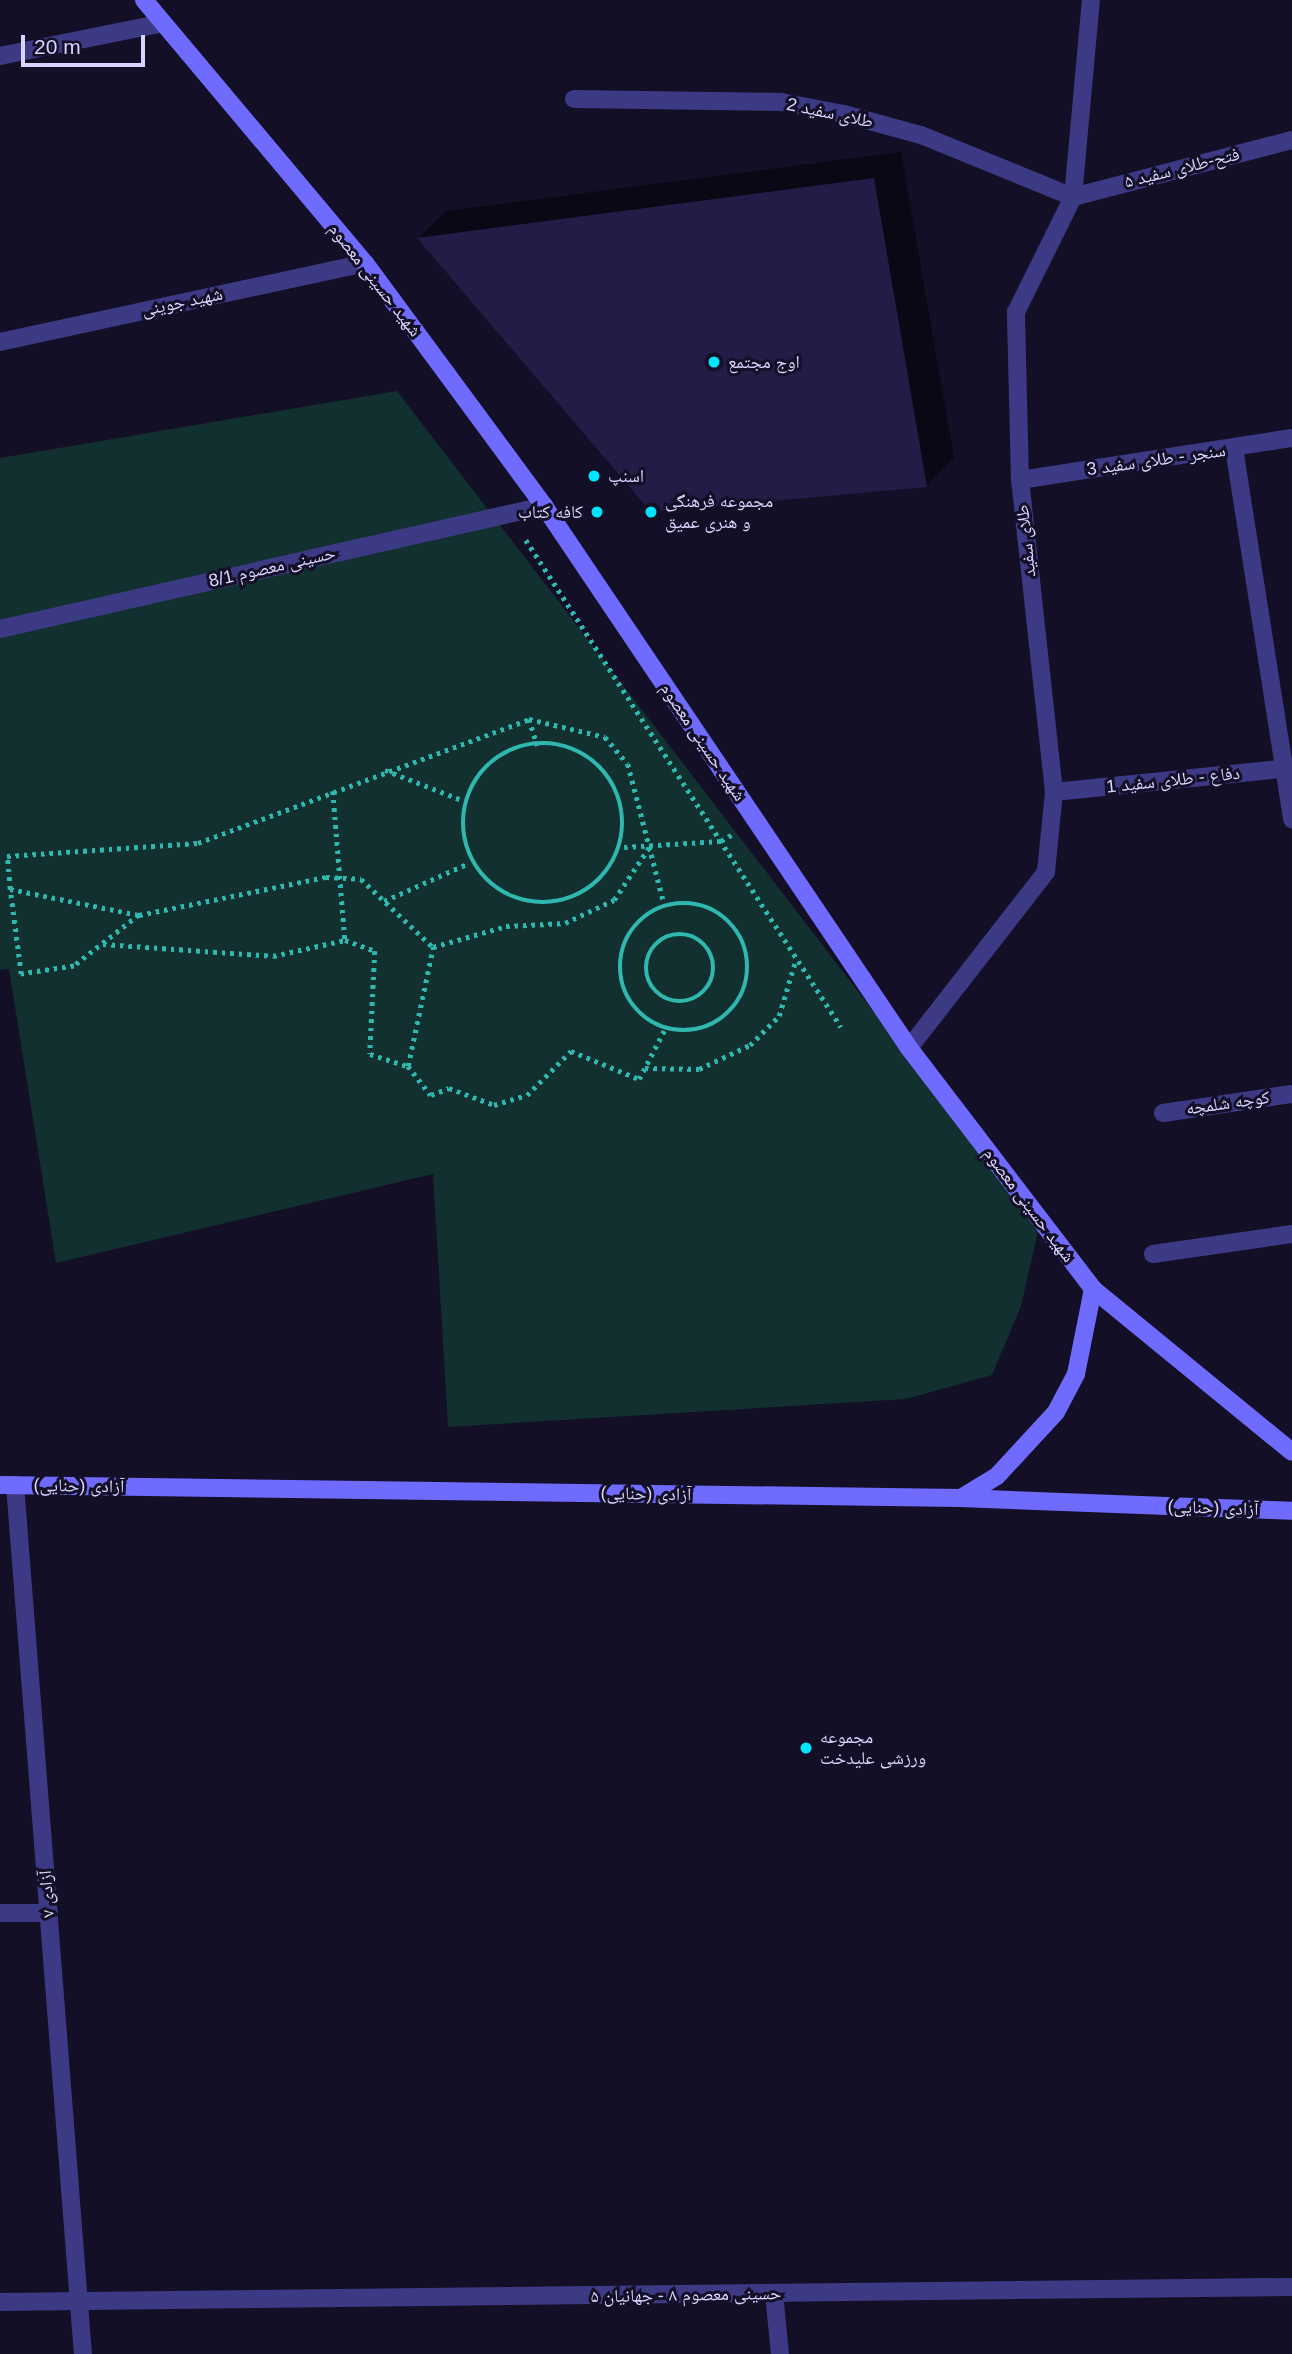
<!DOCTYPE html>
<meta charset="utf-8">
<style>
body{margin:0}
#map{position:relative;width:1292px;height:2354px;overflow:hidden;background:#130f26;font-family:Helvetica,"Noto Naskh Arabic",sans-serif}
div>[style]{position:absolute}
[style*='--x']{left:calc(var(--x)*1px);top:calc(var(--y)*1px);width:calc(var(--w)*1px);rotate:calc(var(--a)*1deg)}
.green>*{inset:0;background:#12302f}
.shadow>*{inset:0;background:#0007}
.building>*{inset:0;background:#241b47}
.path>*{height:4.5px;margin-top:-2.25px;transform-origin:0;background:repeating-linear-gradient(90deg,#2fb8b0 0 3.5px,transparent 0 8.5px)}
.path>.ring{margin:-2.25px;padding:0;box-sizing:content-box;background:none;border:4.5px solid #2fb8b0;border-radius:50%}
.minor>*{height:18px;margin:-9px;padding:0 9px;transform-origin:9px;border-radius:9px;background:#3d3a85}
.secondary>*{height:18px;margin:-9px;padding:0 9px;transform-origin:9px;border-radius:9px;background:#6f6bff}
.dots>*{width:19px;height:19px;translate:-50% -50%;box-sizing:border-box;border:4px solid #130f26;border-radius:50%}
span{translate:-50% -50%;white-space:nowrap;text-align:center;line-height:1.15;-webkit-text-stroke:6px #130f26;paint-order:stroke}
.street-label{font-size:18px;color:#d9d4ff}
.poi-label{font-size:18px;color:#d9d4ff}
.left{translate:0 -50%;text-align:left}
.right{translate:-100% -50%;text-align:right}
.scale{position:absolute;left:21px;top:35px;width:124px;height:32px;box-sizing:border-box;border:4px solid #d9d4ff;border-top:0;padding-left:9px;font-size:21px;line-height:24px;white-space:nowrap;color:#d9d4ff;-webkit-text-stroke:5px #130f26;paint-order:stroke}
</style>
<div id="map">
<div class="green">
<div style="clip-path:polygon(397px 391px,1039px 1227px,1021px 1306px,992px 1375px,906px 1399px,448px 1427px,433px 1174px,56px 1263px,9px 969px,0 970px,0 458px)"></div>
</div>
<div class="shadow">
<div style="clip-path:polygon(901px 152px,954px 458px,927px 485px,419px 238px,446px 211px)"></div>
</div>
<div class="building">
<div style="clip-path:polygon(874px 178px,927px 487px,651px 512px,417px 238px)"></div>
</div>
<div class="path">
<div style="--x:526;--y:540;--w:580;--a:57.1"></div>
<div style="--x:529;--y:719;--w:28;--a:72"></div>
<div class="ring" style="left:463px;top:743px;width:155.5px;height:155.5px"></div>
<div style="--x:385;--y:770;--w:83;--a:21.3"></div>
<div style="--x:333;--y:791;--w:149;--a:85.4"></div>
<div style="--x:345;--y:940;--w:32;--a:20"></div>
<div style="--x:375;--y:951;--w:103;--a:92.8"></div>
<div style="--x:370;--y:1054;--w:40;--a:18"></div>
<div style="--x:408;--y:1066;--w:37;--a:52"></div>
<div style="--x:431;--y:1095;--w:19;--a:-21"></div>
<div style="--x:449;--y:1088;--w:48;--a:20.7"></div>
<div style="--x:494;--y:1105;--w:34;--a:-17"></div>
<div style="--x:527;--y:1095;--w:62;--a:-45"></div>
<div style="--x:571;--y:1051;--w:74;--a:22.4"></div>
<div style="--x:639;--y:1079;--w:59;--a:-62.6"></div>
<div style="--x:624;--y:847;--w:97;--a:-3.5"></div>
<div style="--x:721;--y:841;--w:12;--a:-31"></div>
<div style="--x:10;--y:889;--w:33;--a:-95"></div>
<div style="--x:7;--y:856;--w:191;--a:-3.9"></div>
<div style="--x:198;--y:843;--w:353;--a:-20.5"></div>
<div style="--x:529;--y:719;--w:78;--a:13.3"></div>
<div style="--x:605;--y:737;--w:35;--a:50"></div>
<div style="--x:628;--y:764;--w:148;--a:75.5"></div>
<div style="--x:384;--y:901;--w:93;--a:-24.1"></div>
<div class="ring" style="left:620px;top:903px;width:123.5px;height:123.5px"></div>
<div style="--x:139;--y:915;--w:83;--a:141.9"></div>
<div style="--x:74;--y:966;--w:54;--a:171.4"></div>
<div style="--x:21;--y:974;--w:86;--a:-97.4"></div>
<div style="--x:10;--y:889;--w:132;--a:11.4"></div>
<div style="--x:139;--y:915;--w:191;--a:-11.5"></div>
<div style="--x:326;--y:877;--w:35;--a:3"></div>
<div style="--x:361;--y:879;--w:99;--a:43.4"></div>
<div style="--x:433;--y:947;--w:76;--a:-16"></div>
<div style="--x:506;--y:926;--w:59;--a:-2.9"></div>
<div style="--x:565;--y:923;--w:54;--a:-25.1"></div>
<div style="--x:614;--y:900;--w:65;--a:-56.3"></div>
<div class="ring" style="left:646px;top:934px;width:63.5px;height:63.5px"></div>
<div style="--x:103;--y:944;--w:170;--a:4"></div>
<div style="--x:273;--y:956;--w:74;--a:-12.5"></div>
<div style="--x:408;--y:1066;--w:122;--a:-78.1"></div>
<div style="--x:645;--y:1068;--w:54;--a:1.1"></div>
<div style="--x:699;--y:1069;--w:56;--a:-25.2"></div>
<div style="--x:750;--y:1045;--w:41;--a:-45"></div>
<div style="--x:779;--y:1016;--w:59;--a:-73.4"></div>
</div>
<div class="minor">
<div style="--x:0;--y:56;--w:166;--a:-11.4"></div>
<div style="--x:574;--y:99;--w:207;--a:0.8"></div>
<div style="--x:781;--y:102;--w:64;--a:10.8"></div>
<div style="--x:844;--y:114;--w:80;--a:15.3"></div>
<div style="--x:921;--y:135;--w:164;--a:22.2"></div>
<div style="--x:1073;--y:197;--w:226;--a:-14.6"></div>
<div style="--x:0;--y:342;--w:373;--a:-12.2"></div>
<div style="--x:1234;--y:448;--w:376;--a:81.1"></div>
<div style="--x:1020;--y:480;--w:275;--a:-8.8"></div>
<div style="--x:0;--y:629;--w:558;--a:-12.74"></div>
<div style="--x:1054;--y:792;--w:239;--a:-5.8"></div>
<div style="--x:909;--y:1048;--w:223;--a:-52.1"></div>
<div style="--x:1046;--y:872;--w:80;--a:-84.3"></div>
<div style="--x:1054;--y:792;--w:314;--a:-96.2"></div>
<div style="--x:1020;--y:480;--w:168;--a:-91.4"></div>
<div style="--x:1016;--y:312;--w:128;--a:-63.6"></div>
<div style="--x:1073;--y:197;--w:198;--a:-84.8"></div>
<div style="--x:1163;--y:1113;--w:130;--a:-8.4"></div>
<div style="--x:1153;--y:1254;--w:140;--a:-8.2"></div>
<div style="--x:15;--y:1485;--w:872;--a:85.53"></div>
<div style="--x:0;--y:1913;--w:49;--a:0"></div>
<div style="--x:774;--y:2294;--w:60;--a:84.3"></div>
<div style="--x:0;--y:2302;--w:1292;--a:-0.67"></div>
</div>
<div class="secondary">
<div style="--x:144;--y:0;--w:344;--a:50"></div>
<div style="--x:365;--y:263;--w:302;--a:53.6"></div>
<div style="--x:544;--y:506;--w:653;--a:56.04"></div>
<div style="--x:909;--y:1048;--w:303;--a:52.6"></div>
<div style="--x:1093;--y:1289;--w:257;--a:39.3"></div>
<div style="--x:0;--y:1485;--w:960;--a:0.78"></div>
<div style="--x:960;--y:1498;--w:332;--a:2.2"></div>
<div style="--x:961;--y:1498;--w:42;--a:-31.4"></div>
<div style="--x:997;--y:1476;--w:87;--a:-47.3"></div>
<div style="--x:1056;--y:1412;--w:43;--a:-62.2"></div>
<div style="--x:1076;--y:1374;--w:87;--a:-78.7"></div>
</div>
<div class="dots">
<div style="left:714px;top:362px;background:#00e5ff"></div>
<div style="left:594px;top:476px;background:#00e5ff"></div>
<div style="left:597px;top:512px;background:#00e5ff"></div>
<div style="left:651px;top:512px;background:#00e5ff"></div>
<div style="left:806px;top:1748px;background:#00e5ff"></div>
</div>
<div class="street-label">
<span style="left:830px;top:113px;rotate:12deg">طلای سفید 2</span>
<span style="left:1182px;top:168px;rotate:-14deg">فتح-طلای سفید ۵</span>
<span style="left:375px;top:280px;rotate:52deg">شهید حسینی معصوم</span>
<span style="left:182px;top:302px;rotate:-12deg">شهید جوینی</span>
<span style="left:1156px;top:460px;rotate:-8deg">سنجر - طلای سفید 3</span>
<span style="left:1026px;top:541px;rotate:-96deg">طلای سفید</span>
<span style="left:272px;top:567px;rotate:-13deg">حسینی معصوم 8/1</span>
<span style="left:703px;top:742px;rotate:56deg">شهید حسینی معصوم</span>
<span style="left:1173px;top:780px;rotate:-6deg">دفاع - طلای سفید 1</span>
<span style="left:1228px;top:1103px;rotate:-8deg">کوچه شلمچه</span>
<span style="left:1029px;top:1205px;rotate:53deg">شهید حسینی معصوم</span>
<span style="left:79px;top:1486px;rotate:1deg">آزادی (حنایی)</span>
<span style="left:646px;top:1494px;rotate:1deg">آزادی (حنایی)</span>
<span style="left:1213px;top:1508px;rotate:2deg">آزادی (حنایی)</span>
<span style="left:47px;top:1894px;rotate:-94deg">آزادی ۷</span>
<span style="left:686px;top:2295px;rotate:-1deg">حسینی معصوم ۸ - جهانیان ۵</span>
</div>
<div class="poi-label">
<span class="left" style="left:728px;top:362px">اوج مجتمع</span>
<span class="left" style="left:608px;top:476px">اسنپ</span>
<span class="left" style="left:665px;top:512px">مجموعه فرهنگی<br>و هنری عمیق</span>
<span class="right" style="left:583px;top:512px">کافه کتاب</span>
<span class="left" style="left:820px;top:1748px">مجموعه<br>ورزشی علیدخت</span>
</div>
<div class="scale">20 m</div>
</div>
